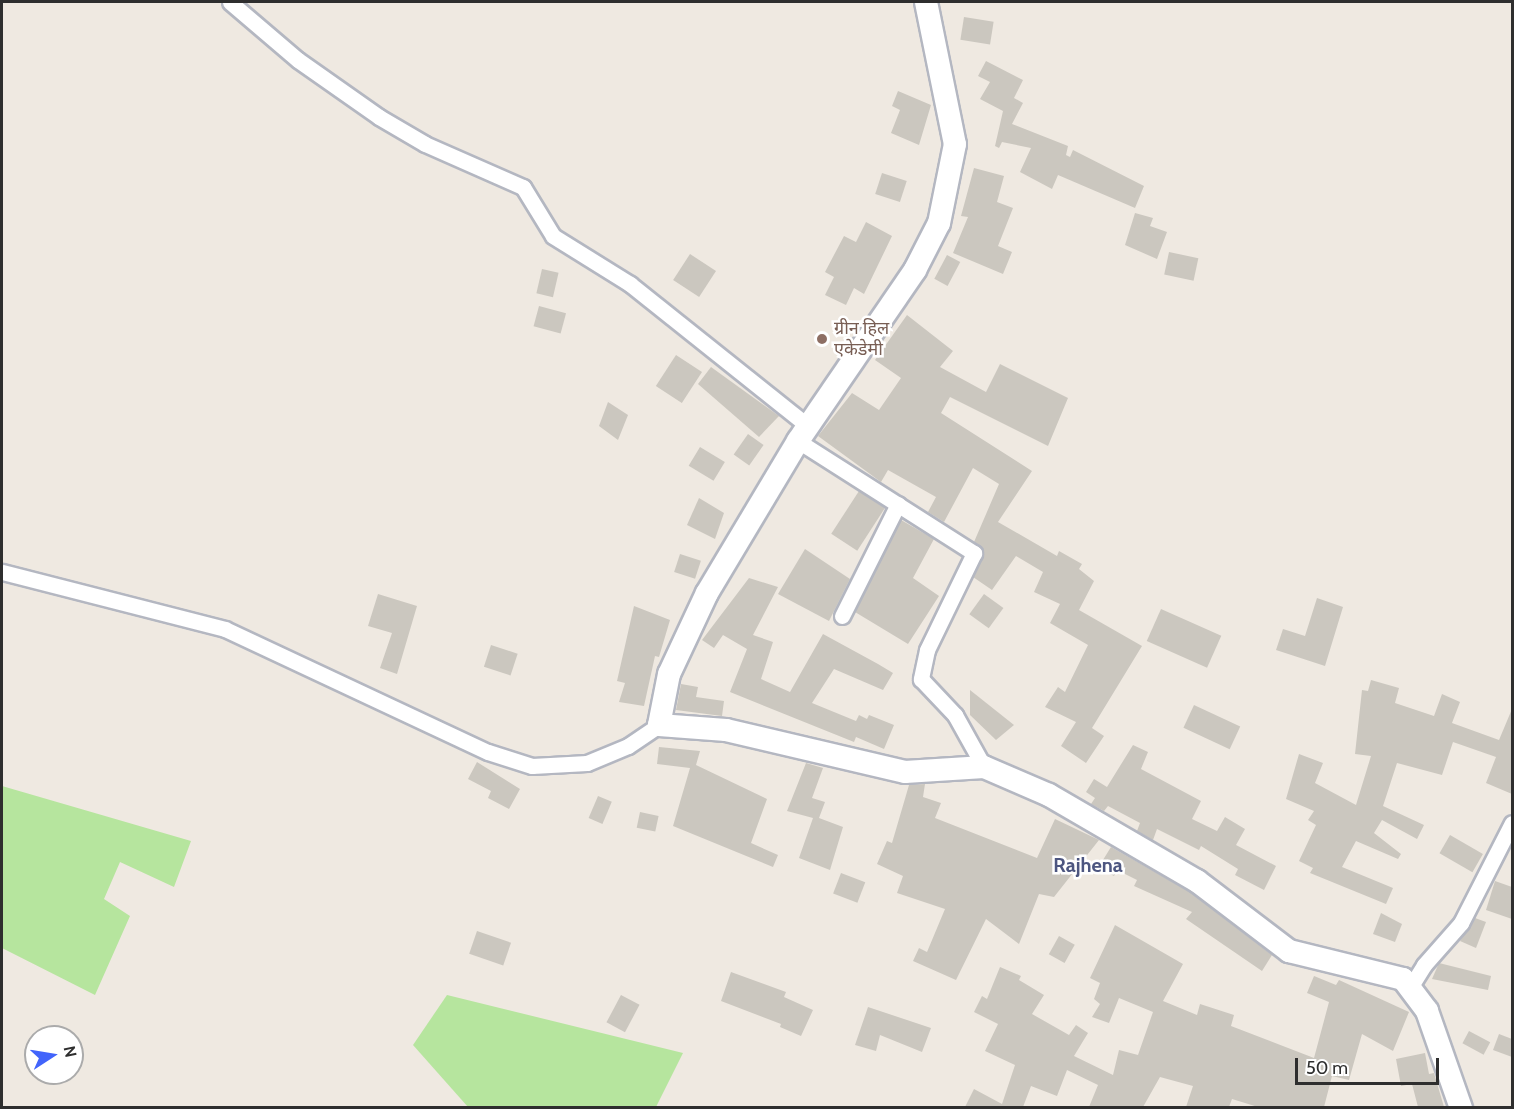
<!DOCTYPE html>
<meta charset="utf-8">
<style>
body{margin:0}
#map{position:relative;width:1514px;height:1109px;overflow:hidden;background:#efe9e1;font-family:Cabin,"Noto Sans Devanagari",sans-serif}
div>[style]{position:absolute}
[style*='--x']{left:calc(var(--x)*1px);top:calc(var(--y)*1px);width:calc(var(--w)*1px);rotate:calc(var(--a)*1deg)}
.green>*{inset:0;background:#b6e59e}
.building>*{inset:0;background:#cbc7bf;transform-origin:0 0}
.roads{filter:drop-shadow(2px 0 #b4b7c1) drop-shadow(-2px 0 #b4b7c1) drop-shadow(0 2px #b4b7c1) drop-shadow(0 -2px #b4b7c1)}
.street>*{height:15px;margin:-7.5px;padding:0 7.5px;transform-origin:7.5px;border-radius:7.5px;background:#fff}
.secondary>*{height:22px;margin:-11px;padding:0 11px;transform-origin:11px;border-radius:11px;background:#fff}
.dots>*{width:16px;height:16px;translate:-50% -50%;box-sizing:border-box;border:3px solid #fff;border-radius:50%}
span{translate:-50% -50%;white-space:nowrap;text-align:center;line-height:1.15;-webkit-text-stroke:5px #fff;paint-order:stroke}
.education-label{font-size:18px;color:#785e54}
.left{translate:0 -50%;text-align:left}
.neighbourhood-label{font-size:20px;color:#4d5680;font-weight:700}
.frame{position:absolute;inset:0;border:3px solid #2e2e2e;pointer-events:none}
.north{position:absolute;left:24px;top:1025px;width:60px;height:60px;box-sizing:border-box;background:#fff;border:2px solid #ababab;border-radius:50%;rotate:78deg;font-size:16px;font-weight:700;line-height:24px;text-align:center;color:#2e2e2e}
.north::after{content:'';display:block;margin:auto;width:21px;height:27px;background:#4264fb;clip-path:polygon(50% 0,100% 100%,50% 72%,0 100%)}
.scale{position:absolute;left:1295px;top:1058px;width:144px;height:27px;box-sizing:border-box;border:3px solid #2e2e2e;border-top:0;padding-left:8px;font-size:18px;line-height:21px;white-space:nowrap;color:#2e2e2e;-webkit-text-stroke:4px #fff;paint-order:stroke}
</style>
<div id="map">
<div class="green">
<div style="clip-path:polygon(2px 786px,191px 841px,174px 887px,120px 862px,104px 899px,130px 916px,95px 995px,2px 948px)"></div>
<div style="clip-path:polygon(447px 995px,683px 1053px,656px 1107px,468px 1107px,413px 1045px)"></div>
</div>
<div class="building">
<div style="left:964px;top:17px;width:30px;height:23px;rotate:9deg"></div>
<div style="clip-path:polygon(986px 61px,1023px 80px,1014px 98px,1023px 103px,1012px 124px,1068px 146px,1066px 155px,1070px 157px,1073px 150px,1144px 186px,1135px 208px,1058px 175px,1052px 189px,1020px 172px,1031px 148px,1002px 142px,999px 148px,995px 146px,1003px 111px,980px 99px,990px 82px,978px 76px)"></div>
<div style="clip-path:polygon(898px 91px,931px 105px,919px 145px,891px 133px,900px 110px,892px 106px)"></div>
<div style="clip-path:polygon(974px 168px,1004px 176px,997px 202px,1013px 208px,998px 246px,1012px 252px,1003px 274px,953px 253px,968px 217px,961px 216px)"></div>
<div style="left:882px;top:173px;width:26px;height:22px;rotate:18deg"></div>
<div style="clip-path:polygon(1135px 213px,1153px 218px,1150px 226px,1167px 232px,1157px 259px,1125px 245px)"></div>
<div style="clip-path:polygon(866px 222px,892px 236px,864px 294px,854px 288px,846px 305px,825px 295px,834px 277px,825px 272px,844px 236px,856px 242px)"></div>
<div style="left:1169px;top:252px;width:30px;height:23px;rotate:12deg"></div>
<div style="left:690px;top:254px;width:31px;height:31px;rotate:33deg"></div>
<div style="left:947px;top:255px;width:15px;height:27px;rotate:28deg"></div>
<div style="left:542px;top:269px;width:17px;height:25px;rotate:13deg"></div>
<div style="left:539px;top:306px;width:28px;height:21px;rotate:15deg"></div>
<div style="clip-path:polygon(907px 315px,953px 351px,940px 367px,986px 392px,1000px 364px,1068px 398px,1048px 446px,950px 397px,941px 413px,1032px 471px,998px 522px,1057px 556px,1059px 551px,1082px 564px,1079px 569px,1094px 581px,1079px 610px,1142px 646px,1092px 728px,1104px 736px,1086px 763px,1061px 746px,1076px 722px,1045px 707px,1058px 687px,1065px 692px,1088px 645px,1050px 623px,1060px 604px,1034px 592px,1043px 572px,1016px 556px,992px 590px,973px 577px,984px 553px,974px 542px,999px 484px,973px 468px,944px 522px,928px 512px,936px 497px,888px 470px,881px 482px,818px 436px,852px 393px,879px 410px,901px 378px,875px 360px)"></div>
<div style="left:676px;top:355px;width:31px;height:37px;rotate:33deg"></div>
<div style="clip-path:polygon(711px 367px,779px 416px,759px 437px,698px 384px)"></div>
<div style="clip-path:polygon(608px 402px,628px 415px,618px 440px,599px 426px)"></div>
<div style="left:748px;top:434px;width:19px;height:25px;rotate:35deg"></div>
<div style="left:700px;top:447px;width:29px;height:22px;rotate:31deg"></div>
<div style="left:859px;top:491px;width:31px;height:51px;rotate:33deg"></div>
<div style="clip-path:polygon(699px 498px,724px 513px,715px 539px,687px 525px)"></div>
<div style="clip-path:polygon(901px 520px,934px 539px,913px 578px,939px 596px,908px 644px,855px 612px)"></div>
<div style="clip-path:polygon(805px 549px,850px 579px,829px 621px,778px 594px)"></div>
<div style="left:680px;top:554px;width:22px;height:19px;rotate:18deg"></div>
<div style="clip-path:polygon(749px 578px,778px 587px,753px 635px,773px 642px,761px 679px,790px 692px,823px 634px,878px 664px,893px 673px,883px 690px,834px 669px,812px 703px,856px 721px,859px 715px,867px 719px,869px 715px,894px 725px,884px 749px,856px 737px,854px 742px,730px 692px,747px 649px,723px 635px,714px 648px,702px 640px)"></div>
<div style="clip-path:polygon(378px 594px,417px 606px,397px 674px,380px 668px,392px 633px,368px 626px)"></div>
<div style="left:984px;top:594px;width:24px;height:25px;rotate:36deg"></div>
<div style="clip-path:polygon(1317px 598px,1343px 607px,1325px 666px,1276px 650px,1283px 629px,1305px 636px)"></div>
<div style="clip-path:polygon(634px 606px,670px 620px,659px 657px,655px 656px,644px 706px,619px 702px,625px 683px,617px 681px)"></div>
<div style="left:1161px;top:609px;width:66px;height:35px;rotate:24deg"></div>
<div style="left:491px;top:645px;width:28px;height:23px;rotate:18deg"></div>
<div style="clip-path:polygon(1371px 680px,1399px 688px,1395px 703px,1434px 716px,1442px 694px,1460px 702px,1452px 723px,1499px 740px,1512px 709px,1512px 794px,1486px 783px,1496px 757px,1453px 742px,1442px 775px,1397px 763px,1383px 806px,1424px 825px,1417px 839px,1382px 820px,1374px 833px,1401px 854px,1398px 859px,1356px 841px,1342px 867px,1393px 888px,1386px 904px,1310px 873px,1313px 868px,1299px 861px,1316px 825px,1308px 820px,1314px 811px,1286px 799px,1299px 754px,1323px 763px,1315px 783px,1356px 805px,1371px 756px,1355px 754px,1362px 690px,1368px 691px)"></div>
<div style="clip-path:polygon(681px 684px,698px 687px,696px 697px,724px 701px,722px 716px,676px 710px)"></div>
<div style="clip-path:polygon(970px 690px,1014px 725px,996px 740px,970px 715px)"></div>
<div style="left:1194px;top:705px;width:51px;height:25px;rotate:25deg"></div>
<div style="clip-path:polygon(1133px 745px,1148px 752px,1141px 769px,1201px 801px,1192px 819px,1217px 831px,1225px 817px,1245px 829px,1236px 845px,1276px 866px,1264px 890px,1235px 875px,1238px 869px,1201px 846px,1199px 850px,1157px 829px,1153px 840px,1137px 831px,1140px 823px,1108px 806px,1104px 811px,1091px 804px,1095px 798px,1086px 792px,1094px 779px,1107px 787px)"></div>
<div style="clip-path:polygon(659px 747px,700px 751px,696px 765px,767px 799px,751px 843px,778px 855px,773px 867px,673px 826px,690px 768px,657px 764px)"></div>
<div style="clip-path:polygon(477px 762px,520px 789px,509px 809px,488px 798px,491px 791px,468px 779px)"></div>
<div style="clip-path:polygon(806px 763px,823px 768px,812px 798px,825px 802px,819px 818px,843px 827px,830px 870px,799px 858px,813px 818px,787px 811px)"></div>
<div style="clip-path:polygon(925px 784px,923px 797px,941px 803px,935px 818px,1037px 858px,1055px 819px,1099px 840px,1054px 897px,1039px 894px,1019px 944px,986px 919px,956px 980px,913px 961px,919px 948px,927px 952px,945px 909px,897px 893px,903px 876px,877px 864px,887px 841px,892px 843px,909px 785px)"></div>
<div style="left:598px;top:796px;width:15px;height:24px;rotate:23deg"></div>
<div style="left:640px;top:812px;width:19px;height:16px;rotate:12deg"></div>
<div style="left:1450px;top:835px;width:38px;height:21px;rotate:30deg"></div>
<div style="clip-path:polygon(1111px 847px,1190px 892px,1272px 955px,1262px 971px,1186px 919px,1192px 912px,1134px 886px,1137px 880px,1117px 870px,1114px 876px,1098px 868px)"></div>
<div style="left:841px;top:873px;width:26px;height:22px;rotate:21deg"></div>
<div style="clip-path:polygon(1495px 881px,1512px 887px,1512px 919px,1486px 910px)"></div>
<div style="clip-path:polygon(1381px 913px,1402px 924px,1395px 942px,1373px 934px)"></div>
<div style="clip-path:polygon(1475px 918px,1486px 922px,1476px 948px,1460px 941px)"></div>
<div style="clip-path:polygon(1115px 925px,1183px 964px,1163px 1001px,1197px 1015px,1200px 1004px,1234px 1015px,1231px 1026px,1314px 1058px,1329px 1002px,1307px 993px,1314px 976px,1336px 985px,1339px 980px,1409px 1012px,1393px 1051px,1362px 1034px,1349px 1080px,1332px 1076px,1324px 1107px,1258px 1107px,1232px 1099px,1229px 1107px,1186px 1107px,1193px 1086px,1160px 1077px,1143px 1107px,1089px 1107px,1098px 1085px,1067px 1070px,1057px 1096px,1031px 1086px,1023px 1107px,965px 1107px,974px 1089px,1002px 1104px,1015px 1065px,985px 1051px,998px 1024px,974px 1012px,982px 996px,987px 999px,1000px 967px,1021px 976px,1019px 980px,1044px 995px,1032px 1014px,1069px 1035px,1076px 1025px,1088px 1033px,1074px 1056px,1113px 1075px,1119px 1050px,1138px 1055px,1153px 1012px,1119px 998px,1109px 1023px,1092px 1017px,1100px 1004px,1094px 999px,1100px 983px,1090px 978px)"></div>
<div style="left:477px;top:931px;width:36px;height:24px;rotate:19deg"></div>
<div style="left:1059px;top:936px;width:18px;height:21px;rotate:29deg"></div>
<div style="clip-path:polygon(1439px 963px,1491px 976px,1488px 990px,1432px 979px)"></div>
<div style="clip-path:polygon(731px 972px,786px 992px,784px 997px,813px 1010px,801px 1036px,780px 1027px,781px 1024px,721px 1001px)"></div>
<div style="left:621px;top:995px;width:21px;height:31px;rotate:28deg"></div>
<div style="clip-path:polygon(868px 1007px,931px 1028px,922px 1052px,880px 1035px,876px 1051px,855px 1045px)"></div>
<div style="left:1469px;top:1031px;width:24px;height:14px;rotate:28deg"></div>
<div style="clip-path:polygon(1499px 1034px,1512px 1039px,1512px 1057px,1493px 1050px)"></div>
<div style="clip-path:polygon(1425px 1053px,1429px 1074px,1434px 1073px,1444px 1107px,1418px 1107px,1412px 1084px,1401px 1086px,1396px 1059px)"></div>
</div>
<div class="roads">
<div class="street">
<div style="--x:230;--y:2;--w:89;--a:40.5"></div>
<div style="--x:298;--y:60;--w:99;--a:35.1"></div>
<div style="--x:379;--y:117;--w:53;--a:30.4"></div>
<div style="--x:425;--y:144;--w:107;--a:23.7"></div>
<div style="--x:523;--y:187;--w:57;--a:58.5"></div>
<div style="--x:553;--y:236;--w:91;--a:31.9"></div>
<div style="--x:630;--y:284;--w:228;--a:38.6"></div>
<div style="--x:798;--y:441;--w:209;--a:32.5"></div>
<div style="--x:974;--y:553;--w:108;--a:115.9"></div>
<div style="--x:927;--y:650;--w:30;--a:102"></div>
<div style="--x:921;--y:679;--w:50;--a:46.6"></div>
<div style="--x:955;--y:715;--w:60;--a:60.9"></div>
<div style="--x:2;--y:572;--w:230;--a:14.3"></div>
<div style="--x:225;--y:629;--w:290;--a:25.1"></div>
<div style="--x:488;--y:752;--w:46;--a:17.7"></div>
<div style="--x:532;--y:766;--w:55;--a:-3.1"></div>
<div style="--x:587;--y:763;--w:44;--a:-22.5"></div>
<div style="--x:628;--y:746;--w:37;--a:-34"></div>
<div style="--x:842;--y:616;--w:125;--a:-63.4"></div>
<div style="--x:1411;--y:986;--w:25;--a:-58"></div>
<div style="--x:1424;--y:965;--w:56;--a:-48.6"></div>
<div style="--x:1461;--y:923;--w:112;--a:-63"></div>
</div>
<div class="secondary">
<div style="--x:926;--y:2;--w:145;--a:78.5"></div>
<div style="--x:955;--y:144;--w:81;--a:101.4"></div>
<div style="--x:939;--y:223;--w:53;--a:117.1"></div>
<div style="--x:915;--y:270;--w:207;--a:124.4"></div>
<div style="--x:798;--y:441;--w:177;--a:120.9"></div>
<div style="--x:707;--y:593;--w:89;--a:115.1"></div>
<div style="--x:669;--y:674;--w:52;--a:101.1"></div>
<div style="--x:659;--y:725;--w:67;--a:4.3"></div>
<div style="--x:726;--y:730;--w:184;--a:13.2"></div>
<div style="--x:905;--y:772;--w:79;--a:-3.6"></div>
<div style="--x:984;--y:767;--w:71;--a:23.3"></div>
<div style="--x:1049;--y:795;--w:171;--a:30.2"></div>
<div style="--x:1197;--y:881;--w:116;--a:37.3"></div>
<div style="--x:1289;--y:951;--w:117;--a:13.8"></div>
<div style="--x:1403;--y:979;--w:40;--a:53"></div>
<div style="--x:1427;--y:1011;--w:103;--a:70.7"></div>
</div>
</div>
<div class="dots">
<div style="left:822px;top:339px;background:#8d6e63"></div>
</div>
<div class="education-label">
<span class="left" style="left:834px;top:339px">ग्रीन हिल<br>एकेडेमी</span>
</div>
<div class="neighbourhood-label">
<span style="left:1088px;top:865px">Rajhena</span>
</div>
<div class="frame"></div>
<div class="north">N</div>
<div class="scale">50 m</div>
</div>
